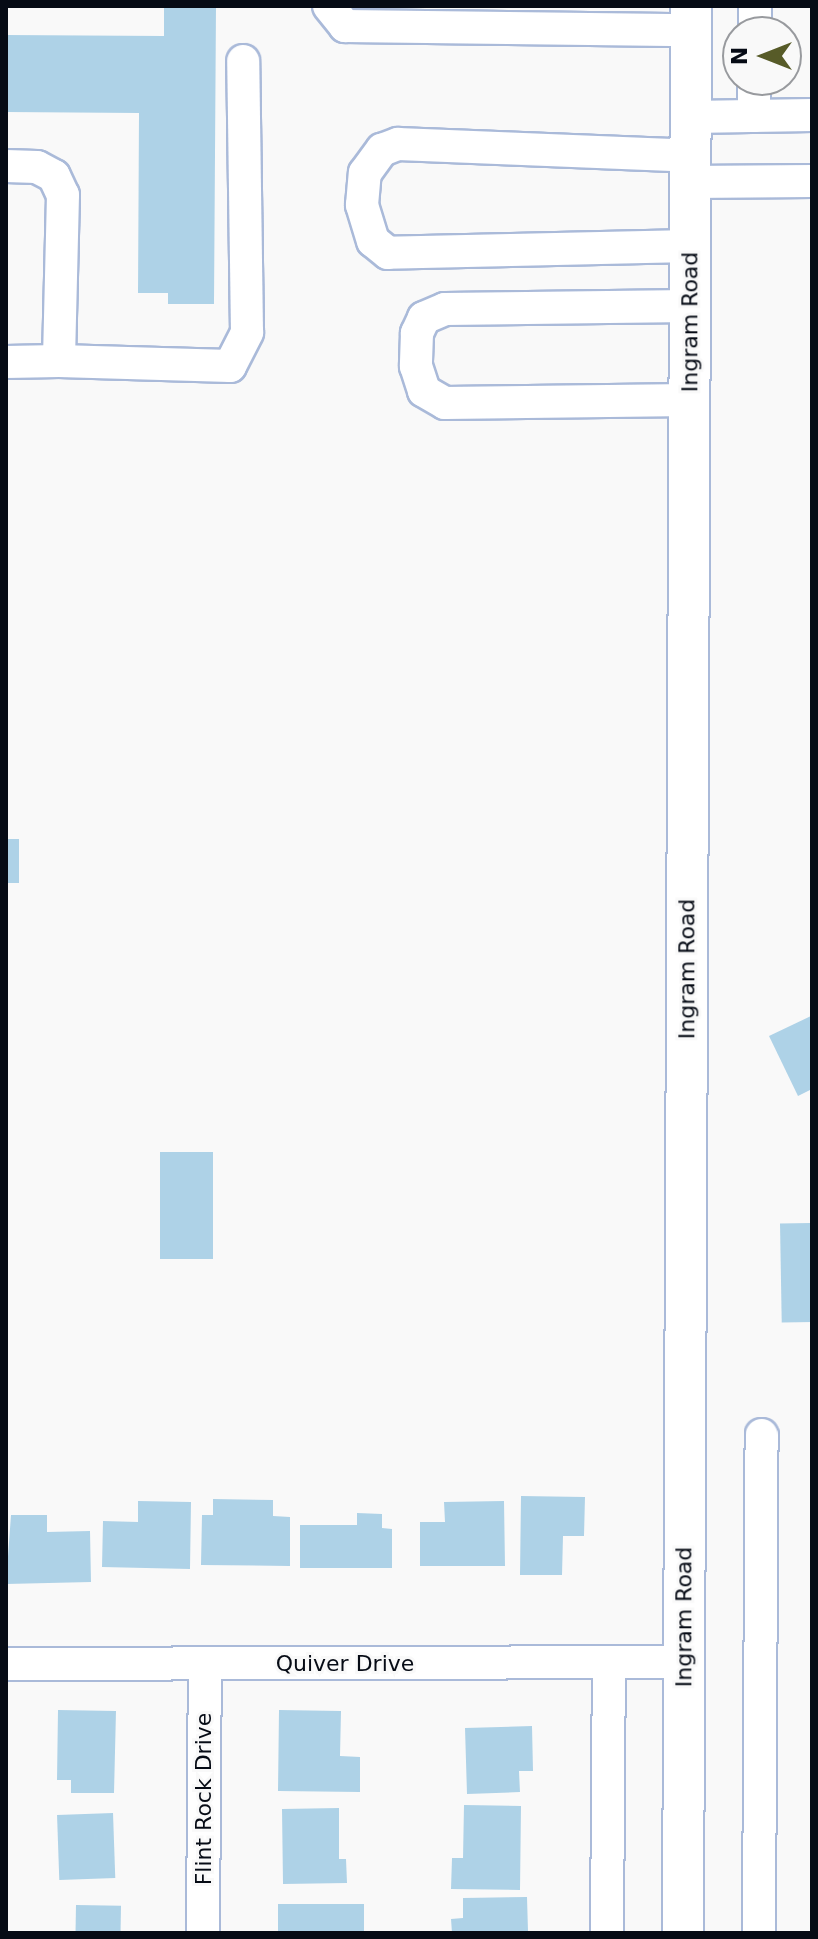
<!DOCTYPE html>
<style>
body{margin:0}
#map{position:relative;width:818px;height:1939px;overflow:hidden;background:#f9f9f9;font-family:"DejaVu Sans",sans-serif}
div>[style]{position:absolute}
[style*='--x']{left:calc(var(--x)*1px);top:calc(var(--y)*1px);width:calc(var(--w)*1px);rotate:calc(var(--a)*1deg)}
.building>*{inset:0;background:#aed2e7;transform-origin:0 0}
.roads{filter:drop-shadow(2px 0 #aabad9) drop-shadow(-2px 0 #aabad9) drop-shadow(0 2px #aabad9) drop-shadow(0 -2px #aabad9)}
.minor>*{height:32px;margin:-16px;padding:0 16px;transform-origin:16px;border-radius:16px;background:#fff}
.major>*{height:40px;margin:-20px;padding:0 20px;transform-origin:20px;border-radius:20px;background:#fff}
span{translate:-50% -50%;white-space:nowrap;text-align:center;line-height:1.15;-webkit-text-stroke:6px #f9f9f9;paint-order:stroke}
.street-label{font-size:22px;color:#060b15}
.frame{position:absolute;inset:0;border:8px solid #060b15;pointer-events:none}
.north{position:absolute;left:722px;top:16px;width:80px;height:80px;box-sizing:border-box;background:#f9f9f9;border:2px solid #989a9e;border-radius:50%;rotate:270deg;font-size:22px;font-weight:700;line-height:32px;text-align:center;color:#060b15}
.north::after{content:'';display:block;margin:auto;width:28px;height:36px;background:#575b28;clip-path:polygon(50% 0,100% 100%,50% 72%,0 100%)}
</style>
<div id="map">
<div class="building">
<div style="clip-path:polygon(164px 6px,216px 6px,214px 304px,168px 304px,168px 293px,138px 293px,139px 113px,6px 112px,6px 35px,164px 36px)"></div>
<div style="left:6px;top:839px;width:13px;height:44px"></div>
<div style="clip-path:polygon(811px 1016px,812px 1089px,798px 1096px,769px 1036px)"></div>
<div style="left:213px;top:1152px;width:107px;height:53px;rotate:90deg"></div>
<div style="left:811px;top:1223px;width:99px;height:31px;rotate:89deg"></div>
<div style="clip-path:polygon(521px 1496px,585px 1497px,584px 1536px,563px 1536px,562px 1575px,520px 1575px)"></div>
<div style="clip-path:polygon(213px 1499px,273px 1500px,273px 1516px,290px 1517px,290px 1566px,201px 1565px,202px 1515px,213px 1515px)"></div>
<div style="clip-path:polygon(138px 1501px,191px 1502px,190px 1569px,102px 1567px,103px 1521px,138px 1522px)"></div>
<div style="clip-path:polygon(504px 1501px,505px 1566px,420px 1566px,420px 1522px,445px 1522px,444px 1502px)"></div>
<div style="clip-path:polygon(357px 1513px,382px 1514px,382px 1528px,392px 1529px,392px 1568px,300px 1568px,300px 1525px,357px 1525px)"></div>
<div style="clip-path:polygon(11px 1515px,47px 1515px,47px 1532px,90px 1531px,91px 1582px,6px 1584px)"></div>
<div style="clip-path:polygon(58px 1710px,116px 1711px,114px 1793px,71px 1793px,71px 1780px,57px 1780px)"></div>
<div style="clip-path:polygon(279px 1710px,341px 1711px,340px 1756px,360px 1757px,360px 1792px,278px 1791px)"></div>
<div style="clip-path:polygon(532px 1726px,533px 1771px,519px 1771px,520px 1792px,467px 1794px,465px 1728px)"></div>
<div style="clip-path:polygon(464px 1805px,521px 1806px,520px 1890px,451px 1889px,452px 1858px,463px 1858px)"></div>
<div style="clip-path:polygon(339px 1808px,339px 1859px,346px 1859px,347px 1883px,283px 1884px,282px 1809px)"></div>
<div style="left:113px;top:1813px;width:65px;height:56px;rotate:88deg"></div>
<div style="clip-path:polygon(527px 1897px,528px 1931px,452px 1933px,451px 1919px,463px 1918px,463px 1898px)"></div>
<div style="left:364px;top:1904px;width:29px;height:86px;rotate:90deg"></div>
<div style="left:76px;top:1905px;width:45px;height:28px;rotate:1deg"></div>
</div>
<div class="roads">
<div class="minor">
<div style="--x:329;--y:6;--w:26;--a:51"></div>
<div style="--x:345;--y:26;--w:346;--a:0.7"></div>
<div style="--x:755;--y:32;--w:26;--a:-90"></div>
<div style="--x:754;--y:116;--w:36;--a:-90"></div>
<div style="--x:691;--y:117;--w:121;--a:-0.9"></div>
<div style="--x:6;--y:166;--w:31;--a:2"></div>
<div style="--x:37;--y:167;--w:19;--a:28"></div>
<div style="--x:54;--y:176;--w:21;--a:65"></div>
<div style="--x:63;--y:195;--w:166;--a:91.4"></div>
<div style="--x:59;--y:361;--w:53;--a:178.9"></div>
<div style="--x:690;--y:182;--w:122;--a:-0.5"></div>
<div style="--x:690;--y:246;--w:302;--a:178.7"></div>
<div style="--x:388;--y:253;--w:19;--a:-141"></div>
<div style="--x:373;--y:241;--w:38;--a:-107"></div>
<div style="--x:362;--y:205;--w:32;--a:-85"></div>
<div style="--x:365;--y:173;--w:29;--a:-54"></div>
<div style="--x:382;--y:150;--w:17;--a:-21"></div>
<div style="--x:398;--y:144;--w:293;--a:2.3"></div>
<div style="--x:690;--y:306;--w:245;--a:179.3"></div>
<div style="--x:445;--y:309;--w:23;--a:157"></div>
<div style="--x:424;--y:318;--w:17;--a:115"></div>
<div style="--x:417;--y:333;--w:33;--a:92"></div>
<div style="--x:416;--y:366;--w:26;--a:72"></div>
<div style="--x:424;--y:391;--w:24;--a:30"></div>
<div style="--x:445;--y:403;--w:245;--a:-0.7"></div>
<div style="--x:59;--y:361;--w:171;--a:1.7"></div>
<div style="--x:230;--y:366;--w:38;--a:-63"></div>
<div style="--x:247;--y:332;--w:271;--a:-90.8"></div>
<div style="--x:6;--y:1664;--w:678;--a:-0.17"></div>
<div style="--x:203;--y:1933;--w:268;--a:-89.6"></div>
<div style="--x:607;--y:1933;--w:271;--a:-89.6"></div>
<div style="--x:759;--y:1933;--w:498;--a:-89.7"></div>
</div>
<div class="major">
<div style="--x:683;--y:1933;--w:1927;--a:-89.76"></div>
</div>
</div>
<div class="street-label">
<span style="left:690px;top:322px;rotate:-90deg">Ingram Road</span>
<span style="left:687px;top:969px;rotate:-90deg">Ingram Road</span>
<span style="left:684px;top:1617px;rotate:-90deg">Ingram Road</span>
<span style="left:345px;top:1664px">Quiver Drive</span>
<span style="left:204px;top:1799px;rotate:-90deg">Flint Rock Drive</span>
</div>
<div class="frame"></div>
<div class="north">N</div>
</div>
